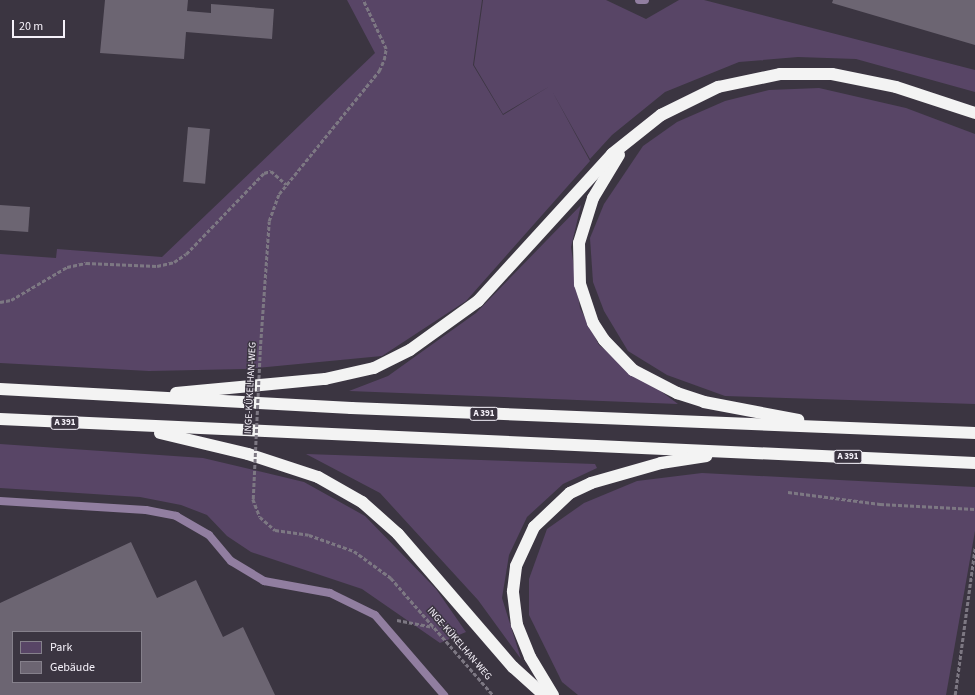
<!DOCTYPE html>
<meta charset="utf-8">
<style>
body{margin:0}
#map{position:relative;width:975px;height:695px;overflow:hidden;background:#3b3541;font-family:"Source Sans 3",sans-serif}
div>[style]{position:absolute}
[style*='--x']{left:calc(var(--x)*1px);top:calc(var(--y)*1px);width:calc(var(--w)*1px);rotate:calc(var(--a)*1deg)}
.green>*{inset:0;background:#584566}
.building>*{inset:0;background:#6c6572;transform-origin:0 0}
.path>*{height:2.5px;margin-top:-1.25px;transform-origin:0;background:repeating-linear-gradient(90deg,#7d7883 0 4px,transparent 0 6px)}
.service>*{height:8px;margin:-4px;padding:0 4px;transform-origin:4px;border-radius:4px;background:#917ea0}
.motorway>*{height:12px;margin:-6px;padding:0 6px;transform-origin:6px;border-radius:6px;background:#f3f3f3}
.path-bridge>*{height:2.5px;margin-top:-1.25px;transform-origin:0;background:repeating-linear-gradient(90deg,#7d7883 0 4px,transparent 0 6px)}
span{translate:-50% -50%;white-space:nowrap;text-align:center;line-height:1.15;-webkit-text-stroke:3px #3b3541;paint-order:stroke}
.shield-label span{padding:1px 3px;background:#3b3541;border:1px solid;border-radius:3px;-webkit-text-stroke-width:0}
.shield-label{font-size:9px;color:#f5f1f9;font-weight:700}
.street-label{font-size:10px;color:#f5f1f9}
.legend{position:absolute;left:12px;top:631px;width:130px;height:52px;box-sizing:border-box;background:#3b3541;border:1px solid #85808b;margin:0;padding:5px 7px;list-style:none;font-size:12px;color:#f5f1f9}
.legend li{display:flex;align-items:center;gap:8px;height:20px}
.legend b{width:20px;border:1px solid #85808b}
.scale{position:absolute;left:12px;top:20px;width:53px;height:18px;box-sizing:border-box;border:2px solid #f5f1f9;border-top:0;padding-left:5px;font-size:12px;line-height:14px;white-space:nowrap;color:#f5f1f9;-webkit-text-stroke:3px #3b3541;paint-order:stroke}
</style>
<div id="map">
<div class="green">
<div style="clip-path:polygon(347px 0,482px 0,473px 65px,503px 115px,550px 86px,503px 114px,474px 65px,483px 0,606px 0,646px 19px,679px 0,704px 0,975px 70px,975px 92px,856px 59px,798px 57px,739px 62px,665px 92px,612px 135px,590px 159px,552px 91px,590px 161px,466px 301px,382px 356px,245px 369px,149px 371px,0 363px,0 254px,56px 258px,57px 249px,162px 257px,375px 53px)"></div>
<div style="clip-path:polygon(819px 88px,906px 108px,975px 134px,975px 404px,725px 396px,667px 375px,628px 351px,604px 311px,593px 282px,590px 238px,604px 204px,643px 146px,677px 122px,725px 101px,769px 90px)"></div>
<div style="clip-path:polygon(581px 205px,571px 247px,580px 308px,599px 345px,678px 404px,349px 391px,388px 376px,476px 313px)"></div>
<div style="clip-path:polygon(0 444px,203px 458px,304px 482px,365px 516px,436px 589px,466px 632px,440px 643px,362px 589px,251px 552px,227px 536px,207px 515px,181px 505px,140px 497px,0 488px)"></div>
<div style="clip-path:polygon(306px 454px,595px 464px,597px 468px,563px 484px,527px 517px,509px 555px,502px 598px,521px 659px,478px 600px,380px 493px)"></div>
<div style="clip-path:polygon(702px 473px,975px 487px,975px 531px,946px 695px,578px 695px,562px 682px,529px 615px,529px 579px,547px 529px,584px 503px,637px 481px)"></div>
</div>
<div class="building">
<div style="clip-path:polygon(105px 0,188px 0,187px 11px,211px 13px,211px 4px,274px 9px,272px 39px,186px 32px,184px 59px,100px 53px)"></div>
<div style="clip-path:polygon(833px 0,975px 0,975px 45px,832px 3px)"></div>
<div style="left:188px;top:127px;width:22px;height:55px;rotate:5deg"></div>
<div style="left:0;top:205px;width:30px;height:25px;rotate:4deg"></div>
<div style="clip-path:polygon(evenodd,131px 542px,157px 598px,196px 580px,223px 637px,243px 627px,275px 695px,0 695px,0 603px,131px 542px,13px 632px,141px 632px,141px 682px,13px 682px,13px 632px)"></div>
</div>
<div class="path">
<div style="--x:0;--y:302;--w:11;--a:-10"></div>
<div style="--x:11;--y:300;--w:65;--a:-30.5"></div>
<div style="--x:67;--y:267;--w:19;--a:-12"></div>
<div style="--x:86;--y:263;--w:71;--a:2.4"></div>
<div style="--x:157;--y:266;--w:17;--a:-13"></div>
<div style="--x:174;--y:262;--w:14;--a:-34"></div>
<div style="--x:186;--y:254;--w:112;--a:-46.1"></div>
<div style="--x:264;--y:173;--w:7;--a:-16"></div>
<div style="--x:271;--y:171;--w:20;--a:41"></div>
<div style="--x:260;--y:350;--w:129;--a:-86"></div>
<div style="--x:269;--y:221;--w:29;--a:-70"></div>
<div style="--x:279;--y:194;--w:159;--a:-50.9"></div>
<div style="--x:379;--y:71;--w:12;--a:-66"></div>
<div style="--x:384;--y:60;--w:11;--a:-80"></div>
<div style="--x:386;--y:49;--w:54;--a:-115.1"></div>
<div style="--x:788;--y:492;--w:93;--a:7.4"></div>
<div style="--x:880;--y:504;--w:95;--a:3"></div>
<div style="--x:253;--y:499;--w:19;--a:69"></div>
<div style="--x:260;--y:517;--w:20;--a:41"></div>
<div style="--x:275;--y:530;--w:34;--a:8"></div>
<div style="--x:309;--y:535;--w:48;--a:19.6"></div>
<div style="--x:354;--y:551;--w:46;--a:36.1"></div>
<div style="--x:391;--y:578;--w:155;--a:48.9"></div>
<div style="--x:397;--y:620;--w:37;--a:11"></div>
<div style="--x:955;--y:695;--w:149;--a:-82.3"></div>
</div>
<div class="service">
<div style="--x:639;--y:0;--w:6;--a:0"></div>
<div style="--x:0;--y:501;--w:146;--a:3.5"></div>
<div style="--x:146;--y:510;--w:31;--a:11"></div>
<div style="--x:176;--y:516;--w:38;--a:30"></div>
<div style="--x:209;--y:535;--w:34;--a:50"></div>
<div style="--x:231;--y:561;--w:39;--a:31"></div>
<div style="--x:264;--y:581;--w:67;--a:10.3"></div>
<div style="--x:330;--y:593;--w:50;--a:26.1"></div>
<div style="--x:375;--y:615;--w:106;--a:49.2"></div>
</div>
<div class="motorway">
<div style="--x:619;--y:155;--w:50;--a:121.2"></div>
<div style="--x:593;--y:198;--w:47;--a:107.3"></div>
<div style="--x:579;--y:243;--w:41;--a:88.6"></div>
<div style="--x:580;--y:284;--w:41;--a:71.6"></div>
<div style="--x:593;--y:323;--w:20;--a:57"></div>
<div style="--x:604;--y:340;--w:42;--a:46"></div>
<div style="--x:633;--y:370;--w:50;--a:27.6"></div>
<div style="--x:677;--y:393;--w:28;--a:18"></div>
<div style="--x:704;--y:402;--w:96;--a:10.8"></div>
<div style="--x:0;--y:389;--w:352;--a:3.1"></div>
<div style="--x:351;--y:408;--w:625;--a:2.29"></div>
<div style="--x:176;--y:393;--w:150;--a:-5.4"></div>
<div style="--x:325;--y:379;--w:50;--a:-12.7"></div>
<div style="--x:374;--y:368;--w:40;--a:-26.6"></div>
<div style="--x:410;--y:350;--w:84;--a:-35.8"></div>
<div style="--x:478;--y:301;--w:199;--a:-47.6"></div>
<div style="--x:612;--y:154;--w:63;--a:-38.5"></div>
<div style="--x:661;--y:115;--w:64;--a:-26.2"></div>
<div style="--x:718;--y:87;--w:63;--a:-11.8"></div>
<div style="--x:780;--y:74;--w:52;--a:0"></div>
<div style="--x:832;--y:74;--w:65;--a:11.5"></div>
<div style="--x:896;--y:87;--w:83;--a:18.2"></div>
<div style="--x:0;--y:419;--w:976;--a:2.58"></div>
<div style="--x:160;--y:433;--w:90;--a:13.4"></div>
<div style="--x:248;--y:454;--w:74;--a:18.2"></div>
<div style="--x:318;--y:477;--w:51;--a:29.6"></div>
<div style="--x:362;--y:502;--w:48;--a:41.6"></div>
<div style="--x:398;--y:534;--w:176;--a:49.2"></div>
<div style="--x:513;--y:667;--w:42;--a:42.1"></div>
<div style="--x:553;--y:695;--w:44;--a:-121.2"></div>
<div style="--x:530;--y:657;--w:35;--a:-112"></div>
<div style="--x:517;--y:625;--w:34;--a:-97"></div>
<div style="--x:513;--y:591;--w:25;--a:-83"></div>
<div style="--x:516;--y:566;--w:43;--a:-65.2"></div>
<div style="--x:534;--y:527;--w:50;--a:-43.4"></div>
<div style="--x:570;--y:493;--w:23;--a:-25"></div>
<div style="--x:591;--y:483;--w:73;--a:-15.9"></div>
<div style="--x:661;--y:463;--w:46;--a:-8.8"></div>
</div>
<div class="path-bridge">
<div style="--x:253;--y:499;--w:149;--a:-87.3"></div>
</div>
<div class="shield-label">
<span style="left:484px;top:414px">A 391</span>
<span style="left:65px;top:423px">A 391</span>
<span style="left:848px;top:457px">A 391</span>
</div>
<div class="street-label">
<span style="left:251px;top:388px;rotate:-87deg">INGE-KÜKELHAN-WEG</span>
<span style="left:459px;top:644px;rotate:49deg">INGE-KÜKELHAN-WEG</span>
</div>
<ul class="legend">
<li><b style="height:11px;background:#584566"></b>Park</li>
<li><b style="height:11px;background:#6c6572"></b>Gebäude</li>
</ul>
<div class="scale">20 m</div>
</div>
